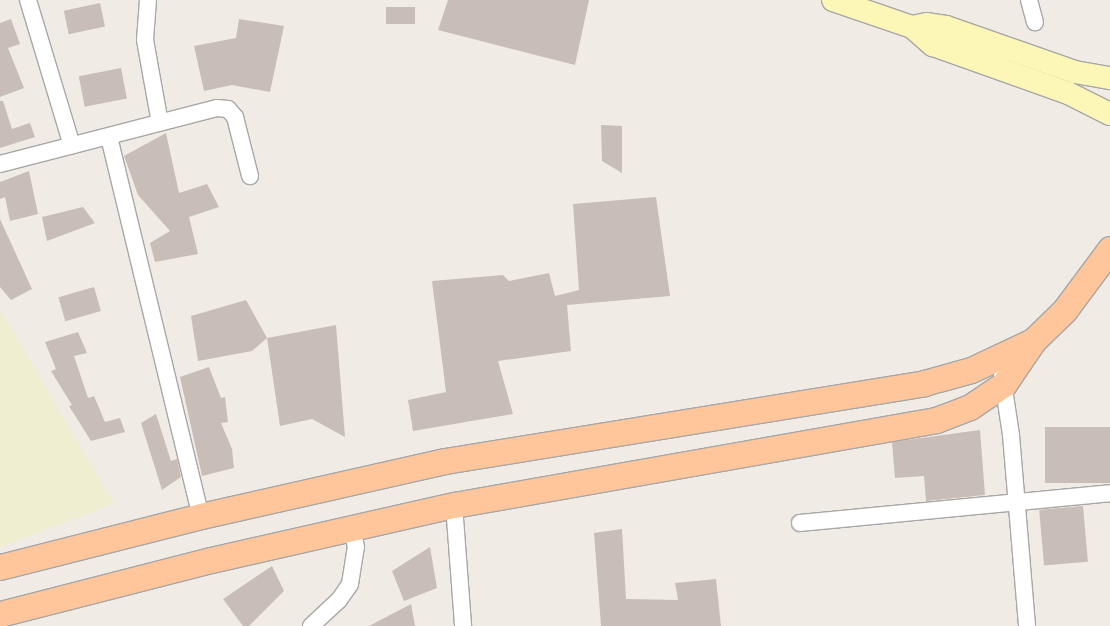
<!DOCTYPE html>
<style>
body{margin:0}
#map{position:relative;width:1110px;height:626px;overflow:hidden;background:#f1ebe5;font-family:"PT Sans Narrow",sans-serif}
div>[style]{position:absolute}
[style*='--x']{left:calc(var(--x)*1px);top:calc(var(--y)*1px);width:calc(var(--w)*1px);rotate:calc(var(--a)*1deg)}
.farmland>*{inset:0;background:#f0eed0}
.building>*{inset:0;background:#c9bdb8;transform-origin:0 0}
.roads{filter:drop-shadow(1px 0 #a7a7a7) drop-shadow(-1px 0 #a7a7a7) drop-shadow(0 1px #a7a7a7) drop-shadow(0 -1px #a7a7a7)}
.street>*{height:16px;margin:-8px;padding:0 8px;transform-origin:8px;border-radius:8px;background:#fff}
.secondary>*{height:22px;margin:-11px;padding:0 11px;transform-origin:11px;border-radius:11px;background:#fdf7b7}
.primary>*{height:25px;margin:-12.5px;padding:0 12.5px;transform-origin:12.5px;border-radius:12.5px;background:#ffc69c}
span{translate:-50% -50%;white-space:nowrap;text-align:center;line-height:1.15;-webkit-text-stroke:5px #fff;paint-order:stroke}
</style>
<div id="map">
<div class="farmland">
<div style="clip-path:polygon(0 309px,114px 504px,0 547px)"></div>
</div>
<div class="building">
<div style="clip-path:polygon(448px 0,589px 0,575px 65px,438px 30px)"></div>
<div style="left:100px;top:3px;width:24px;height:37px;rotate:78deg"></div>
<div style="left:386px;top:7px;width:29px;height:17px"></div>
<div style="clip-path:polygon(11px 19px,20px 44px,8px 48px,24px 88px,0 97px,0 23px)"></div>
<div style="clip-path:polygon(239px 19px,284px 26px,270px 92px,232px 85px,204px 91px,194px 46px,236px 38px)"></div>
<div style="left:121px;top:68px;width:31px;height:43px;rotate:79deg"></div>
<div style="clip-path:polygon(0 101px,3px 101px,12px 129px,30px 123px,35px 137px,0 148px)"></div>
<div style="clip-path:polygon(601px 125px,622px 126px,622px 173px,602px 161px)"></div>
<div style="clip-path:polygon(166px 133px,179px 193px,207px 184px,219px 207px,189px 217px,198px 254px,155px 262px,150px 243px,170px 231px,138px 195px,124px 156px)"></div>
<div style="clip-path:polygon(29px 171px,38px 214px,10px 221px,5px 197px,0 199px,0 182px)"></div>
<div style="clip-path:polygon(656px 197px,670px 296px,567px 305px,571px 351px,498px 361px,513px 414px,413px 431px,408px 400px,446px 392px,432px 281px,503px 275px,509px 281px,549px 273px,555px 296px,579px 290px,573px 204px)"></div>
<div style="clip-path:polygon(83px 207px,95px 223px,47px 241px,42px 217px)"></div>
<div style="clip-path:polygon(0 219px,32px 289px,11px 300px,0 287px)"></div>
<div style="left:94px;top:287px;width:25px;height:37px;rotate:74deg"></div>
<div style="clip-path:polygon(246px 300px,267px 338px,252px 351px,198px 361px,191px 316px)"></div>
<div style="clip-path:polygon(336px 325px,345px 437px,312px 419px,280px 426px,267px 338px)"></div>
<div style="clip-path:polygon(78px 332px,87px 353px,74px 356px,88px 398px,94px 396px,105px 422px,120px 418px,125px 432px,91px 441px,69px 406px,72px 405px,51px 371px,56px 369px,45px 342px)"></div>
<div style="clip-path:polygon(209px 367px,221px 398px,225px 397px,228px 422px,221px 423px,232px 449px,234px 468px,202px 476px,180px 377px)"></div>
<div style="clip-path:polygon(156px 414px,171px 461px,177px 459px,181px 477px,162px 490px,141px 423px)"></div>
<div style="left:1110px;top:427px;width:56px;height:65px;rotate:90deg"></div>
<div style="clip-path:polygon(980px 430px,985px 495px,926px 501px,924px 476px,895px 478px,892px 442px)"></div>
<div style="left:1083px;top:506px;width:56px;height:44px;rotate:85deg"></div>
<div style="clip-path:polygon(622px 529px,626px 599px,678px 600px,675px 583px,716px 579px,721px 626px,601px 626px,594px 533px)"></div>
<div style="clip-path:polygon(430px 547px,437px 588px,404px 601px,392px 571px)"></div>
<div style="clip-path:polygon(272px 566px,284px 591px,249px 626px,243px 626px,223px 599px)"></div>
<div style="clip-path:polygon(411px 604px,415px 626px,369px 626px)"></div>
</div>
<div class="roads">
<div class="street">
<div style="--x:28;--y:0;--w:152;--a:73.2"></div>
<div style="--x:148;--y:0;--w:40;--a:94.3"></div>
<div style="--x:145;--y:40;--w:84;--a:79.8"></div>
<div style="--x:1029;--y:0;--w:23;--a:75"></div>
<div style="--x:109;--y:137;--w:390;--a:76.4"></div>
<div style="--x:0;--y:164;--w:224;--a:-14.5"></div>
<div style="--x:217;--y:108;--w:11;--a:5"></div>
<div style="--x:228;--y:109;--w:11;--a:49"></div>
<div style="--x:235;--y:117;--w:61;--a:75.7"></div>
<div style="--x:1002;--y:376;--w:60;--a:81.3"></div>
<div style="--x:1011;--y:435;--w:192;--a:85.2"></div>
<div style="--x:454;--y:505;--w:121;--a:85.7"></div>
<div style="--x:800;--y:523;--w:311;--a:-5.5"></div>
<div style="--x:311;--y:626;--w:38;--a:-43"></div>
<div style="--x:339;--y:600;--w:19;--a:-55"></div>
<div style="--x:350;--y:584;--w:37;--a:-81"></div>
<div style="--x:356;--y:547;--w:19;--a:-102"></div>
</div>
<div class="secondary">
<div style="--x:833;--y:0;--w:83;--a:18.9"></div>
<div style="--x:912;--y:27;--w:15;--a:-11"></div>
<div style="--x:927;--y:24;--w:19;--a:9"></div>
<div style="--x:946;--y:27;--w:137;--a:19.2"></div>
<div style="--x:1075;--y:72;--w:36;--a:10"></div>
<div style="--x:912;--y:27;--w:28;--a:41"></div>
<div style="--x:933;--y:45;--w:143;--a:19.6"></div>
<div style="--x:1068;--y:93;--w:47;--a:26.6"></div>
</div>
<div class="primary">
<div style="--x:0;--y:567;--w:207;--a:-14.2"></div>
<div style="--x:201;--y:516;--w:250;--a:-12.7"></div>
<div style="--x:445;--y:461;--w:485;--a:-9.2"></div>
<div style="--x:924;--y:383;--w:49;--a:-15.5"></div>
<div style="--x:971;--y:370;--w:68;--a:-25.1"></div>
<div style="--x:1033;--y:341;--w:43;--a:-44.1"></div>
<div style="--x:1064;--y:311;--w:77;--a:-53.4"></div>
<div style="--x:0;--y:614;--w:218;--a:-14.4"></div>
<div style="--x:211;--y:560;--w:249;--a:-12.8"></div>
<div style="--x:454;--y:505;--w:489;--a:-10"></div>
<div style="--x:936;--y:420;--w:36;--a:-21"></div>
<div style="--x:970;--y:407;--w:41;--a:-34.1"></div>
<div style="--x:1004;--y:384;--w:52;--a:-56"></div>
</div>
</div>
</div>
